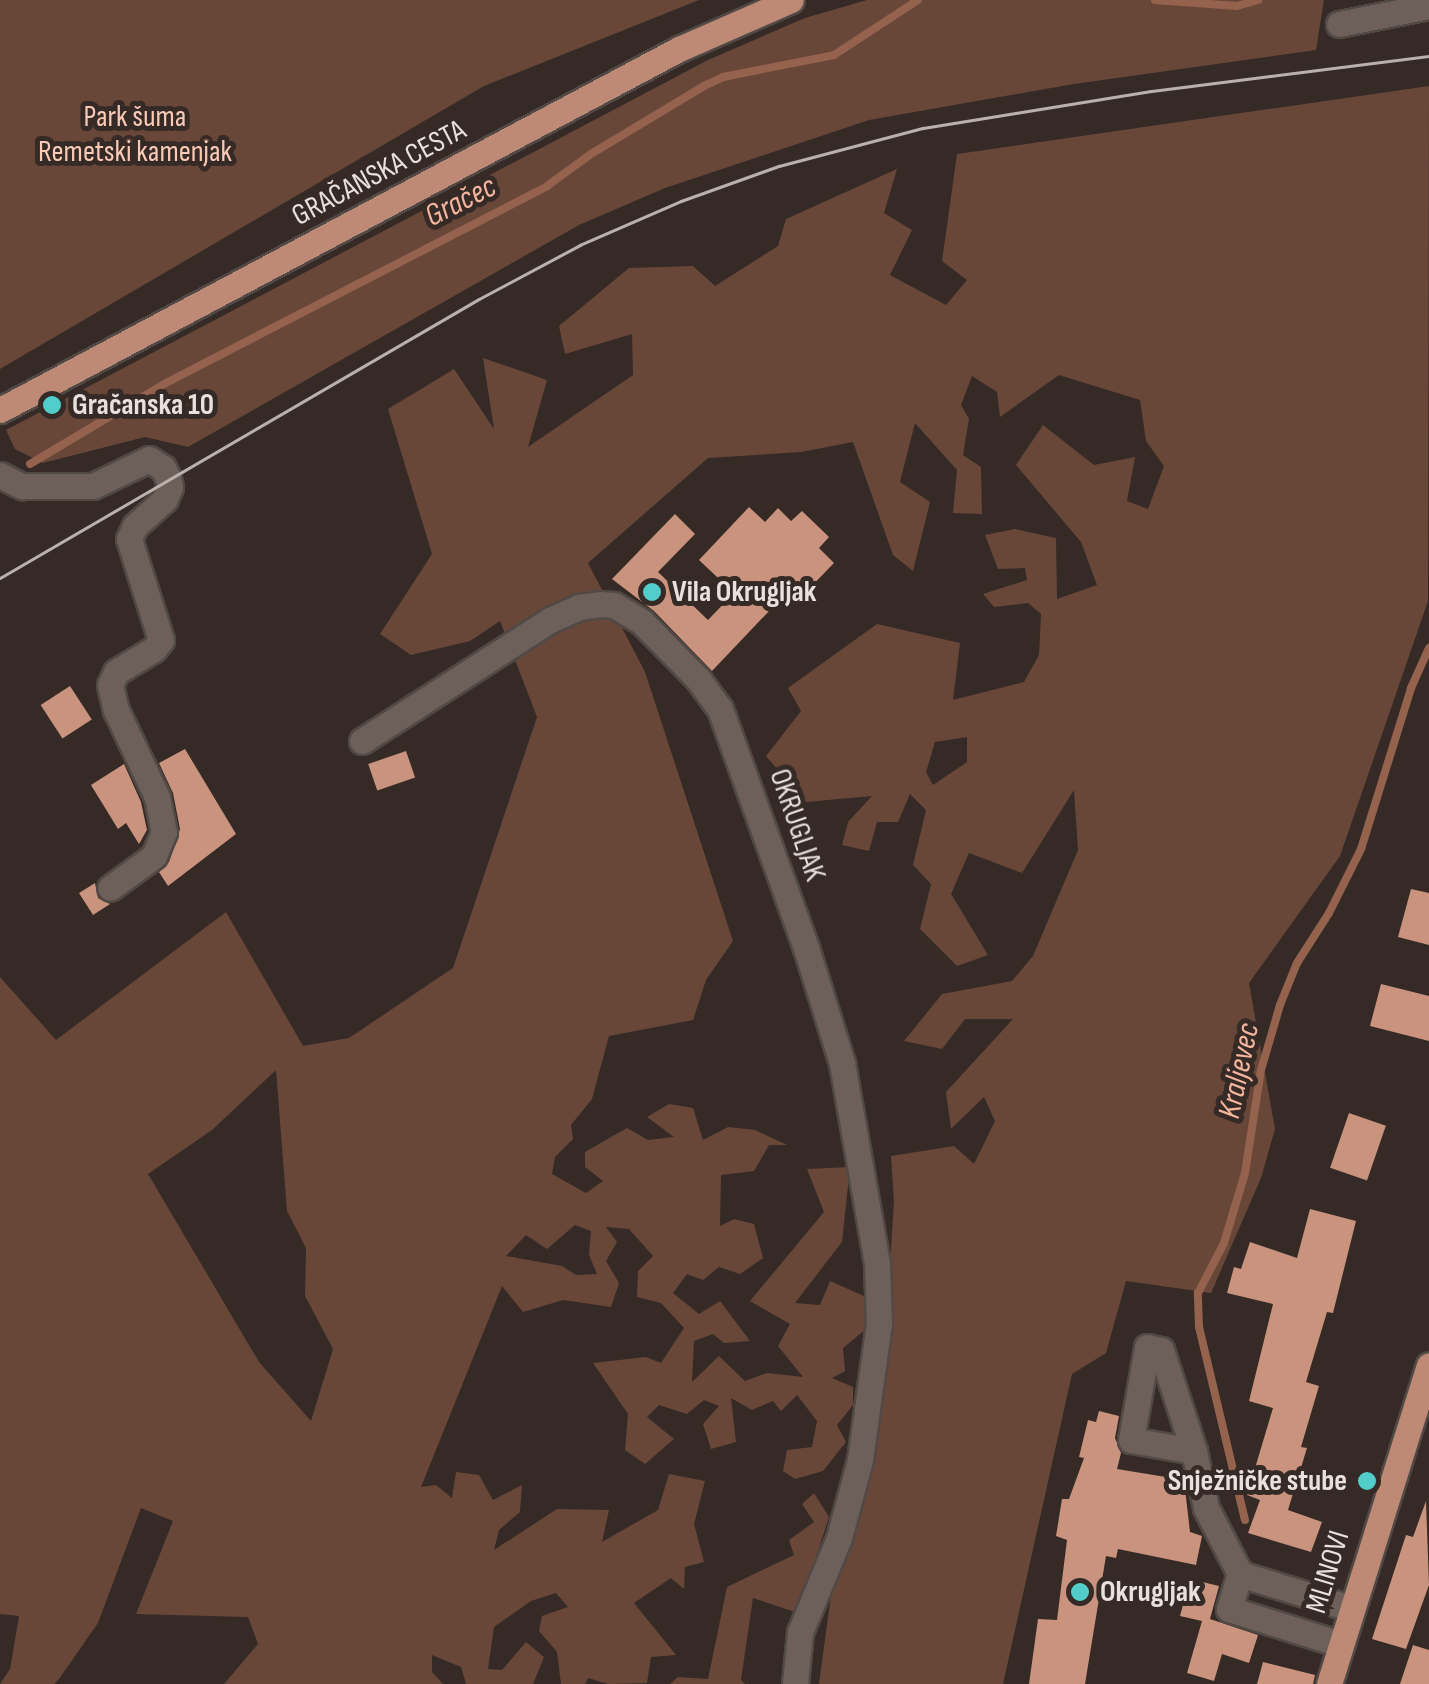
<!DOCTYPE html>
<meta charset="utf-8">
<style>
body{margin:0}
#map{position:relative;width:1429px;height:1684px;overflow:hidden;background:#352a26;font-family:"Sofia Sans Condensed",sans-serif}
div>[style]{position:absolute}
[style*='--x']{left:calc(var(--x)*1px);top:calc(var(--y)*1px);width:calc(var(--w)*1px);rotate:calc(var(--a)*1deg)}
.green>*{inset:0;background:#684739}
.stream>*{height:8px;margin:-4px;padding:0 4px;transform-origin:4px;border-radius:4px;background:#95624e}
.building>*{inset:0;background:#c9937d;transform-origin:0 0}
.roads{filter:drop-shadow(2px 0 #514945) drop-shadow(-2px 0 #514945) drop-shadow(0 2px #514945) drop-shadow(0 -2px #514945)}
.minor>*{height:25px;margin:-12.5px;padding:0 12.5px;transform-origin:12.5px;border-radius:12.5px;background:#6d605b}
.major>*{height:25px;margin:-12.5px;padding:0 12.5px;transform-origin:12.5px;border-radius:12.5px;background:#be8a75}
.tram>*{height:2.5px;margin:-1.25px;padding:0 1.25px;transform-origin:1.25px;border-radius:1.25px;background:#b9b1ad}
.dots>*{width:28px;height:28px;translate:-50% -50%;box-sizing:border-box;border:5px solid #352a26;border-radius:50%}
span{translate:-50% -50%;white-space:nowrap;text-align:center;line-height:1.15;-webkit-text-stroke:10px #352a26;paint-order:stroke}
.park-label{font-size:30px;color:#fbcab7}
.street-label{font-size:30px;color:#e8e1de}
.poi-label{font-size:30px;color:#e8e1de;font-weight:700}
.left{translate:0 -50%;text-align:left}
.right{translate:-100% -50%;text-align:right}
.water-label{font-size:32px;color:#f5b59c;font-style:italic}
</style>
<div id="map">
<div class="green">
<div style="clip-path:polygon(0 0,699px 0,484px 86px,0 369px)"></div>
<div style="clip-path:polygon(867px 0,1324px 0,1316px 50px,1074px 84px,869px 120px,665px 188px,579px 225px,188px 447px,145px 437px,43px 463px,15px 449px,6px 430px,708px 60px,805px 18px)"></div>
<div style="clip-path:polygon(evenodd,1429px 86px,1428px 601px,1340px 856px,1249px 983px,1275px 1129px,1261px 1178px,1211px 1293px,1126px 1281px,1106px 1353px,1072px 1374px,1003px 1684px,819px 1684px,831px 1595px,881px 1409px,894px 1201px,891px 1156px,954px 1146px,974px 1164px,995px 1121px,984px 1097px,951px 1129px,946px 1092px,1013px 1019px,965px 1019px,942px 1049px,904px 1041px,942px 994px,1012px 981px,1033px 956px,1078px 850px,1074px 790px,1022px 873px,969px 853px,951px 894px,988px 955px,957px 966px,920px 929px,931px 884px,913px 865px,926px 810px,910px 794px,898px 822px,877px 822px,869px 851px,842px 845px,848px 822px,872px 796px,806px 802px,766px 756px,801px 711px,788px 688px,877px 624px,960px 643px,953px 700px,1024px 682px,1039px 655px,1041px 614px,1028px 603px,994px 607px,983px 594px,1027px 580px,1025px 568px,998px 569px,985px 535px,1015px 529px,1056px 538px,1057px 599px,1097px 585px,1081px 542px,1016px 465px,1043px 425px,1094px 465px,1135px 457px,1127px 501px,1148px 509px,1164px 466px,1146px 441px,1140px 400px,1059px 375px,1000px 417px,997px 392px,972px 376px,961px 405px,969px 419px,963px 455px,981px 467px,982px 514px,953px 513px,957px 470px,915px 423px,900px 482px,930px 502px,913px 571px,893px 555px,853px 442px,801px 452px,708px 458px,588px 563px,645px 672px,733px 941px,706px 980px,693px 1020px,609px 1036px,592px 1099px,571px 1125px,573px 1139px,555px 1157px,552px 1174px,586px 1193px,603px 1181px,585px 1167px,585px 1152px,627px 1128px,648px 1140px,674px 1137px,647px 1117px,669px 1104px,693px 1108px,703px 1140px,728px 1127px,755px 1130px,787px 1145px,769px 1145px,754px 1171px,721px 1175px,720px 1226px,734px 1219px,754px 1224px,763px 1258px,740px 1274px,719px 1267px,703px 1280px,687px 1274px,673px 1293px,699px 1314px,720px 1301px,750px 1341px,724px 1343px,713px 1334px,694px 1341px,692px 1382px,719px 1356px,745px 1381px,767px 1373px,803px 1377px,778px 1346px,790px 1324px,750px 1301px,824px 1212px,807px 1169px,850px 1167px,842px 1242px,795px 1303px,820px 1305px,830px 1281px,864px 1296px,866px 1329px,843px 1348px,845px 1371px,832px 1378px,853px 1387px,853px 1405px,837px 1425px,846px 1442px,823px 1471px,795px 1479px,783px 1471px,787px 1450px,812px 1447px,817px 1421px,797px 1395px,781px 1411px,773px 1401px,752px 1410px,731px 1398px,736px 1442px,711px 1449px,703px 1424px,719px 1406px,704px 1400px,687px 1414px,659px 1405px,647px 1417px,674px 1439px,645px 1464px,625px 1450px,628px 1414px,593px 1363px,646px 1357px,661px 1363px,684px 1328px,661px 1303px,637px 1297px,638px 1271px,653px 1256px,629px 1229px,606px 1227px,617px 1242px,606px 1261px,619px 1283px,611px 1307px,563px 1300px,523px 1312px,502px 1286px,421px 1487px,436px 1485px,452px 1498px,456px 1472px,479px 1475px,493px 1500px,522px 1485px,520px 1512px,499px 1530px,494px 1550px,557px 1509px,609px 1510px,602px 1542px,658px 1510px,669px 1474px,705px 1481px,694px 1524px,704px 1562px,685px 1567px,684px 1589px,671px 1578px,634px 1603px,676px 1655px,651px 1657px,647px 1683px,608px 1684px,588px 1678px,585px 1684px,561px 1684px,557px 1652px,539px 1631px,542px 1616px,568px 1607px,556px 1593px,531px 1601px,494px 1627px,488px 1669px,502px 1670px,526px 1642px,544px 1657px,533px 1684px,466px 1684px,461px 1667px,432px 1655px,432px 1672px,443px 1684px,224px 1684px,258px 1644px,248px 1617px,136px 1614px,173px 1521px,141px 1508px,98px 1623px,59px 1679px,54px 1684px,0 1684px,10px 1669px,19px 1616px,0 1614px,0 977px,56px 1040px,226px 912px,303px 1046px,349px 1038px,453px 968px,537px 717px,500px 621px,470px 641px,411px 655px,380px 634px,432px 554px,388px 409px,454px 369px,494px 429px,483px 358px,547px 380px,528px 447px,633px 375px,632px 334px,565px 354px,559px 326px,629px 268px,693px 266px,715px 286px,778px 246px,786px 219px,897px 169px,884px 213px,912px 230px,890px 275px,946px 305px,967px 280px,942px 261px,957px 154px,1429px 86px,967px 737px,967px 762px,933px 785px,926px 772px,935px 742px,967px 737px,1429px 86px,276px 1070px,287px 1211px,306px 1248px,305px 1296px,333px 1349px,311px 1421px,259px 1362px,148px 1174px,212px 1130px,276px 1070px,1429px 86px,575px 1225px,591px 1231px,589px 1255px,597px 1274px,576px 1275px,562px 1266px,506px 1256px,526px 1235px,547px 1249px,575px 1225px)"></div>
<div style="clip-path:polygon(814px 1493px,829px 1517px,798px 1613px,753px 1598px,741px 1680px,745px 1684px,670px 1684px,678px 1677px,708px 1679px,727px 1587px,794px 1555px,789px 1540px,814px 1522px,802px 1504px)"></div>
</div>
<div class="stream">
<div style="--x:1155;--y:0;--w:82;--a:4.2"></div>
<div style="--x:1237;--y:6;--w:22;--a:-16"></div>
<div style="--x:30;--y:464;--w:158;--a:-30.8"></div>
<div style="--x:166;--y:383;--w:429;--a:-27.3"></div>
<div style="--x:547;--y:186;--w:54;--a:-36"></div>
<div style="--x:591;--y:154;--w:132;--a:-31"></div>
<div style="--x:704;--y:86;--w:21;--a:-25"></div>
<div style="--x:723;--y:77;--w:113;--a:-11.2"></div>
<div style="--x:834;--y:55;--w:100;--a:-33.2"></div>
<div style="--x:1245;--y:1520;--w:198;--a:-103.4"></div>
<div style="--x:1199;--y:1327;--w:34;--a:-92"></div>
<div style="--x:1198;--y:1293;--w:56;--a:-62.5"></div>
<div style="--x:1224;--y:1243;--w:73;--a:-73.3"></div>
<div style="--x:1245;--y:1173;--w:104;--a:-81.2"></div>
<div style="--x:1261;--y:1070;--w:68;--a:-73.7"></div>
<div style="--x:1280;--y:1005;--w:45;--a:-68"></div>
<div style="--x:1297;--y:963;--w:59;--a:-57.4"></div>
<div style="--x:1329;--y:913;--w:72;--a:-63.4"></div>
<div style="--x:1361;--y:849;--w:169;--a:-72.7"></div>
<div style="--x:1411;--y:688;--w:44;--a:-65.8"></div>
</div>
<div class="building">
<div style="clip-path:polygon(749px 507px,765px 522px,778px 508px,791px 521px,802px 511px,829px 537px,819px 548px,834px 563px,801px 597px,791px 588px,712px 671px,654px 611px,612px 579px,675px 514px,695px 534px,658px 572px,708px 620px,734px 593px,699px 560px)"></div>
<div style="left:70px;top:686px;width:40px;height:35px;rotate:57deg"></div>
<div style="clip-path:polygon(185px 749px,236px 834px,168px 886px,159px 872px,169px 862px,180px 829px,173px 793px,159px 763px)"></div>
<div style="left:406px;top:751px;width:28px;height:40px;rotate:71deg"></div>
<div style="clip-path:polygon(124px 764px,141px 802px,147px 830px,139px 844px,126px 823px,118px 829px,91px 785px)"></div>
<div style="clip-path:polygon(95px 883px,98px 898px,110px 904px,93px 915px,79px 893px)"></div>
<div style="clip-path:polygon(1411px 889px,1429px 893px,1429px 945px,1398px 937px)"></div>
<div style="clip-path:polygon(1381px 984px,1429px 996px,1429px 1041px,1370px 1026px)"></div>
<div style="left:1349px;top:1113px;width:39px;height:58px;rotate:19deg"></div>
<div style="clip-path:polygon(1310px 1209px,1356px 1221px,1333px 1313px,1327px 1312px,1306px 1382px,1319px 1386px,1301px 1447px,1307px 1448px,1288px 1510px,1322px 1522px,1311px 1552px,1248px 1533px,1260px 1500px,1247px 1495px,1273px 1408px,1249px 1401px,1273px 1304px,1227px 1293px,1234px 1267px,1241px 1269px,1250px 1242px,1297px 1258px)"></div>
<div style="clip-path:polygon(1099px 1411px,1119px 1416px,1115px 1438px,1121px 1453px,1117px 1469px,1184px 1480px,1190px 1532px,1202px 1536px,1196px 1565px,1118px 1549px,1116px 1558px,1106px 1556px,1085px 1684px,1029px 1684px,1038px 1619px,1057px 1620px,1067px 1540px,1056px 1536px,1062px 1499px,1069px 1499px,1084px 1458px,1079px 1457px,1088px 1420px,1096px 1422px)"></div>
<div style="clip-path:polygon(1426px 1501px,1429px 1585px,1406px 1649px,1372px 1639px,1406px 1535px,1413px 1537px)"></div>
<div style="clip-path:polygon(1190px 1579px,1219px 1586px,1210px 1619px,1258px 1635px,1249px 1663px,1222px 1654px,1214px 1681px,1187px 1673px,1202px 1621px,1180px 1616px)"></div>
<div style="clip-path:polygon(1413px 1645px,1429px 1650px,1429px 1684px,1400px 1684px)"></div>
<div style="clip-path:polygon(1263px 1662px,1315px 1675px,1313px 1684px,1257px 1684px)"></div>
</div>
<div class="roads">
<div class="minor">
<div style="--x:1339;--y:24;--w:92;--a:-11.3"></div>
<div style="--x:0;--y:475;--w:25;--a:27"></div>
<div style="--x:22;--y:486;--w:71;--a:0"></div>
<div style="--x:93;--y:486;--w:62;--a:-25.7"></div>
<div style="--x:149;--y:459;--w:17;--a:33"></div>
<div style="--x:163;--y:468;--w:11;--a:63"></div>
<div style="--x:168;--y:478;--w:9;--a:77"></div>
<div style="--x:170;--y:487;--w:13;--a:113"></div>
<div style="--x:165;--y:499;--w:40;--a:138"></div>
<div style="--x:135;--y:526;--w:14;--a:115"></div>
<div style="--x:129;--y:539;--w:106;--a:72.4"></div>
<div style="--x:161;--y:640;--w:11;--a:128"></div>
<div style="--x:154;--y:649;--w:44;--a:148.8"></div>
<div style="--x:116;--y:672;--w:14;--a:115"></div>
<div style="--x:110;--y:685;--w:26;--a:77"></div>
<div style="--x:116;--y:710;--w:96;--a:64.8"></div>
<div style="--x:157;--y:797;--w:36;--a:79"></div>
<div style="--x:164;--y:832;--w:26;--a:113"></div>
<div style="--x:154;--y:856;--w:54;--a:144"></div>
<div style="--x:362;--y:741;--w:224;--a:-32.8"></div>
<div style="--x:550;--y:620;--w:32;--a:-24"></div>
<div style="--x:579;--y:607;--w:21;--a:-8"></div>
<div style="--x:600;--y:604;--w:14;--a:4"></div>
<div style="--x:614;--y:605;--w:33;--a:31"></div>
<div style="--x:642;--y:622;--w:80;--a:45.5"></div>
<div style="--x:698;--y:679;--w:37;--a:54"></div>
<div style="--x:720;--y:709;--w:254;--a:70.2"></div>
<div style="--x:806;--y:948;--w:121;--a:72.6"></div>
<div style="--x:842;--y:1063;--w:204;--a:80.1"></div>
<div style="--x:877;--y:1264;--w:59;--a:88.1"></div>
<div style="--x:879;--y:1323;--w:138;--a:97.9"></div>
<div style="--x:860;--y:1460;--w:81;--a:105.1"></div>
<div style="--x:839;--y:1538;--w:102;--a:112.5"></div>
<div style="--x:800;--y:1632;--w:52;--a:95.5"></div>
<div style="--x:1194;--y:1451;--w:64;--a:-170.1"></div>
<div style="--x:1131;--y:1440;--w:94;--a:-80.2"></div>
<div style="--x:1147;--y:1347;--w:14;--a:12"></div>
<div style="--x:1161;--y:1350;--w:106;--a:71.9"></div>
<div style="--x:1194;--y:1451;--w:58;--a:78.1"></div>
<div style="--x:1206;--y:1508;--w:74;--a:62.7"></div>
<div style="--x:1340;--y:1644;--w:116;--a:-162.5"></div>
<div style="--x:1229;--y:1609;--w:37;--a:-73"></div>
<div style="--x:1240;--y:1574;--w:115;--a:17.2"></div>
</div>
<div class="major">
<div style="--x:0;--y:410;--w:769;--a:-28"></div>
<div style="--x:679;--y:49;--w:122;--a:-23.6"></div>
<div style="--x:1329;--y:1684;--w:334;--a:-72.6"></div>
</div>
</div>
<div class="tram">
<div style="--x:0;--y:578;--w:554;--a:-30.22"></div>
<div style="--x:479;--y:299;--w:115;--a:-28.1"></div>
<div style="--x:580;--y:245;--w:110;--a:-23.5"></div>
<div style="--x:681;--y:201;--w:104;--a:-19.7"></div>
<div style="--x:779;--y:166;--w:149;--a:-14.8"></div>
<div style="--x:923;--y:128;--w:231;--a:-9.2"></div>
<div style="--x:1151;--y:91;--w:280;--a:-7.2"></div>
</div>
<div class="dots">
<div style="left:52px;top:405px;background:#53cdca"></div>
<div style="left:652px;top:592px;background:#53cdca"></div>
<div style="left:1367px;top:1481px;background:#53cdca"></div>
<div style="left:1080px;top:1592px;background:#53cdca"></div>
</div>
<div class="park-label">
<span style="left:135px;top:134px">Park šuma<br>Remetski kamenjak</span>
</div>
<div class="street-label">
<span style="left:379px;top:173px;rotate:-28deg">GRAČANSKA CESTA</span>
<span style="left:797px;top:825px;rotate:71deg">OKRUGLJAK</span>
<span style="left:1328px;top:1572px;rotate:-73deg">MLINOVI</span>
</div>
<div class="poi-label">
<span class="left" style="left:72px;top:405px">Gračanska 10</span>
<span class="left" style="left:672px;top:592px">Vila Okrugljak</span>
<span class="right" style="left:1347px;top:1481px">Snježničke stube</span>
<span class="left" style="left:1100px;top:1592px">Okrugljak</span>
</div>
<div class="water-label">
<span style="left:461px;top:202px;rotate:-27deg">Gračec</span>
<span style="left:1240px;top:1071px;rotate:-78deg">Kraljevec</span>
</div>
</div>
